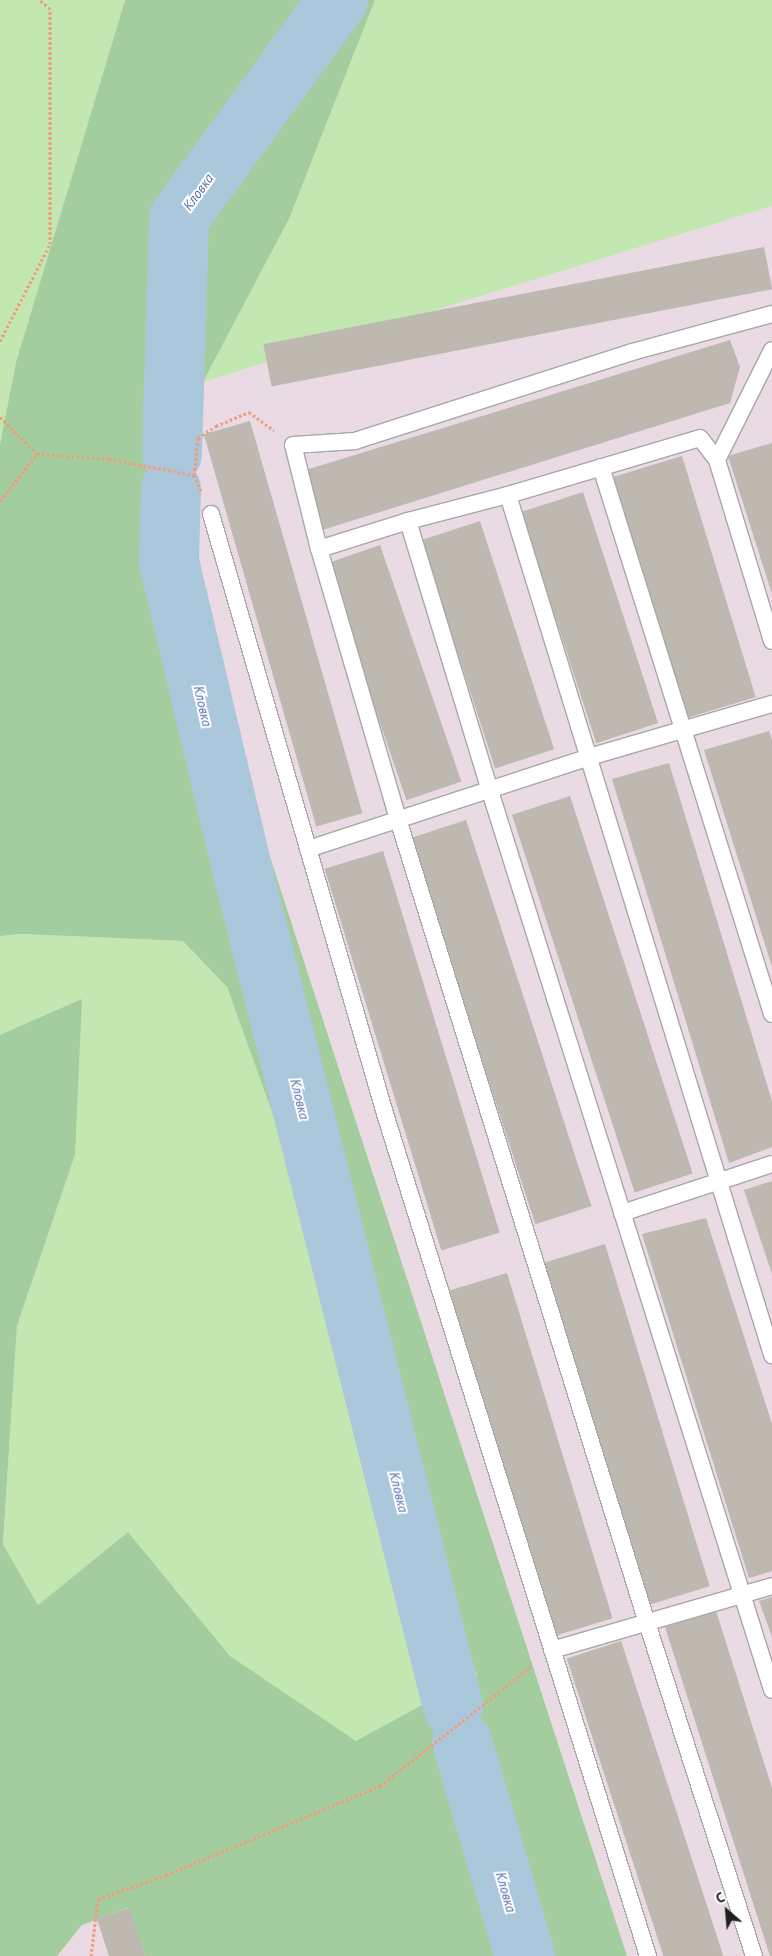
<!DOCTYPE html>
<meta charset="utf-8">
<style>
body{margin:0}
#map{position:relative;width:772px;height:1956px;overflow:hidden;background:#f0efe8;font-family:"PT Sans",sans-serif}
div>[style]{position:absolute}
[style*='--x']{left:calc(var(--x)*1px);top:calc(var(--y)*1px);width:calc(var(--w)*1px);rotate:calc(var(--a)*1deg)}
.industrial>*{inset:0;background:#e9dae3}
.grass>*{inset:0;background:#c2e7b1}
.forest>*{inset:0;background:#a4cd9f}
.river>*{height:60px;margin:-30px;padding:0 30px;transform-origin:30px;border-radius:30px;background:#abc7db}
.building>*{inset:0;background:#bdb8b0;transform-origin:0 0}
.path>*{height:3px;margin-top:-1.5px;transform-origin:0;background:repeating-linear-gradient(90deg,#f39a76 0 2.5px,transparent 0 5px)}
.roads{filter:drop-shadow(1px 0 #a7a7a7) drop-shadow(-1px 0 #a7a7a7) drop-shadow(0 1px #a7a7a7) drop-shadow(0 -1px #a7a7a7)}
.service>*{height:16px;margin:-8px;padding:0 8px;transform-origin:8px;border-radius:8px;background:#fff}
span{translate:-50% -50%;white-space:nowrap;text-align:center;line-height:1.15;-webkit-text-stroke:4px #fff;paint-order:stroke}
.water-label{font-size:14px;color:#516eac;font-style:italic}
.north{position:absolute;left:702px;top:1886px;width:50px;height:50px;-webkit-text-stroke:4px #fff;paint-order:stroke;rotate:333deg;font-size:14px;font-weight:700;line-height:20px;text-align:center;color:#202020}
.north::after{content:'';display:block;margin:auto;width:18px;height:22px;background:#202020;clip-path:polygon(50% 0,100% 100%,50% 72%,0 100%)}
</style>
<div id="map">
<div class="industrial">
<div style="clip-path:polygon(772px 206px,772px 1956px,627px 1956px,159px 515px,203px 382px)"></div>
<div style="clip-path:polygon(129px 1908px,145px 1956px,57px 1956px,82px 1925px)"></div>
</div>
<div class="grass">
<div style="clip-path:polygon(0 0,125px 0,16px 362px,0 444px)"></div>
<div style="clip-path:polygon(375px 0,772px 0,772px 206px,203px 382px,289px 219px)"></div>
<div style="clip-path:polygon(22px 934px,184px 941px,227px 987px,461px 1638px,477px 1675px,356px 1742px,230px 1656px,128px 1532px,38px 1605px,3px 1544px,17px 1326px,75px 1155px,0 1035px,0 936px)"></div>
</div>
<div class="forest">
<div style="clip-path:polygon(125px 0,375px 0,289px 219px,203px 382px,159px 515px,627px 1956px,145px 1956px,128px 1908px,82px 1925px,57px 1956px,0 1956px,0 1035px,82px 999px,75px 1155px,17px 1326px,3px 1544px,38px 1605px,128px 1532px,230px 1656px,356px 1741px,477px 1675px,461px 1638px,227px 987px,183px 941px,22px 934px,0 936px,0 444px,16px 362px)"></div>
</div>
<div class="river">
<div style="--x:172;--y:454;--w:236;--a:-88.3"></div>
<div style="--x:179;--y:218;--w:270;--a:-53.9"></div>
<div style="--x:171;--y:489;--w:73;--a:91.6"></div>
<div style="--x:169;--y:562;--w:331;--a:76.6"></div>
<div style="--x:246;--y:884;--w:848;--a:75.87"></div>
<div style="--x:462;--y:1742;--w:223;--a:73.6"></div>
</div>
<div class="building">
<div style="left:764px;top:247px;width:43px;height:510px;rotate:79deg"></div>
<div style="clip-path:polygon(730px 340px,740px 367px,730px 403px,319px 531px,299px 472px)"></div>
<div style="left:250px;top:421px;width:408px;height:48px;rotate:74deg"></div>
<div style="clip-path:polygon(772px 443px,772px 594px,728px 456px)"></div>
<div style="left:682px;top:456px;width:252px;height:72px;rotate:73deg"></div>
<div style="left:583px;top:492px;width:243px;height:65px;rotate:72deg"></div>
<div style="left:480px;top:521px;width:240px;height:62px;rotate:72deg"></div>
<div style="left:380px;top:545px;width:250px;height:58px;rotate:71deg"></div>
<div style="clip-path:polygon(769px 731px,772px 740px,772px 967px,704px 750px)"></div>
<div style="clip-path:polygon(669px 763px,772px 1101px,772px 1147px,729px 1163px,612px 779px)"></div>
<div style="left:570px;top:796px;width:397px;height:61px;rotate:72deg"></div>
<div style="left:466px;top:820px;width:406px;height:59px;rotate:72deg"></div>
<div style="left:383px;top:851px;width:399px;height:61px;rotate:73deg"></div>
<div style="clip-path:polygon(772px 1181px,772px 1274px,744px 1190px)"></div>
<div style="clip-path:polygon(706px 1218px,772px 1424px,772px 1571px,749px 1578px,642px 1234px)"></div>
<div style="left:605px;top:1244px;width:358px;height:63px;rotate:73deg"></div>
<div style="left:507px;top:1273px;width:361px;height:60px;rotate:73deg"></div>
<div style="clip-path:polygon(772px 1597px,772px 1637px,759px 1601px)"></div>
<div style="clip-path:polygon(716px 1611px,772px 1788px,772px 1956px,770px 1956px,665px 1627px)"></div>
<div style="left:621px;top:1641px;width:332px;height:57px;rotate:72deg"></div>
<div style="clip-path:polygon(129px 1908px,145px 1956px,109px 1956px,97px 1919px)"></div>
</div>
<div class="path">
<div style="--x:0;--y:341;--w:109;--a:-62.7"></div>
<div style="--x:50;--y:244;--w:235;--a:-90"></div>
<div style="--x:50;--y:9;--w:13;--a:-138"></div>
<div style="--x:0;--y:417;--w:52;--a:45"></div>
<div style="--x:37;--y:454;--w:72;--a:4"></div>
<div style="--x:109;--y:459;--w:86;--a:10.7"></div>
<div style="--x:201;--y:491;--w:17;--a:-114"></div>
<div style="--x:194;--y:475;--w:37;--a:-84"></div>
<div style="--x:198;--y:438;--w:22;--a:-34"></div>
<div style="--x:216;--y:426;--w:36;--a:-23"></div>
<div style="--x:249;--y:412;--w:31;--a:36"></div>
<div style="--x:0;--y:501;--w:60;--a:-51.8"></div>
<div style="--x:91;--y:1956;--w:57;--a:-83"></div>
<div style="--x:98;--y:1899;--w:72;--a:-19.4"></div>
<div style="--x:166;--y:1875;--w:232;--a:-22.6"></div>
<div style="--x:380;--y:1786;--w:194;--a:-38.3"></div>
</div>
<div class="roads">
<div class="service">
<div style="--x:772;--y:350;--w:123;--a:116.6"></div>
<div style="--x:717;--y:460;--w:189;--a:73.1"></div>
<div style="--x:601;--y:467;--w:573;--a:72.64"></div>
<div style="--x:508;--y:495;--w:900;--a:72.93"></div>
<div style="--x:211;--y:514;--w:628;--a:73.82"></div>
<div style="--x:386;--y:1117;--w:879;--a:72.66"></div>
<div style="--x:408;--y:521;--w:282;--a:73.1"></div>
<div style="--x:490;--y:791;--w:942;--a:72.58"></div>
<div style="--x:319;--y:549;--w:93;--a:-17.5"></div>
<div style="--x:408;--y:521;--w:103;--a:-14.6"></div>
<div style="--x:508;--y:495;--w:200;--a:-16.5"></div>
<div style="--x:700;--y:438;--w:28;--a:52"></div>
<div style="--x:308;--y:849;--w:296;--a:-18.1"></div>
<div style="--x:589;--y:757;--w:191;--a:-16.2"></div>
<div style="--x:622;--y:1213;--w:158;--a:-18.1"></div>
<div style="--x:552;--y:1650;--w:229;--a:-16.2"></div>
<div style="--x:754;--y:1956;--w:350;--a:-107.8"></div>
<div style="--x:647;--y:1623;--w:842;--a:-107.21"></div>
<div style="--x:398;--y:819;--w:281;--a:-106.3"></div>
<div style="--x:319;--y:549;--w:107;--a:-104"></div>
<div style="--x:293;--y:445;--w:62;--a:-3.7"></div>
<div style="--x:355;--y:441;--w:291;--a:-17.8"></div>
<div style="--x:632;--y:352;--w:145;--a:-15.2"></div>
</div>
</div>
<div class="water-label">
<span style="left:198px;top:192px;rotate:-54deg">Кловка</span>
<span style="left:203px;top:706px;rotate:77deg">Кловка</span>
<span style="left:300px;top:1099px;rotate:76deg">Кловка</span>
<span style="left:399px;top:1492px;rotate:76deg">Кловка</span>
<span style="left:506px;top:1892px;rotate:74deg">Кловка</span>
</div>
<div class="north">С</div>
</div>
